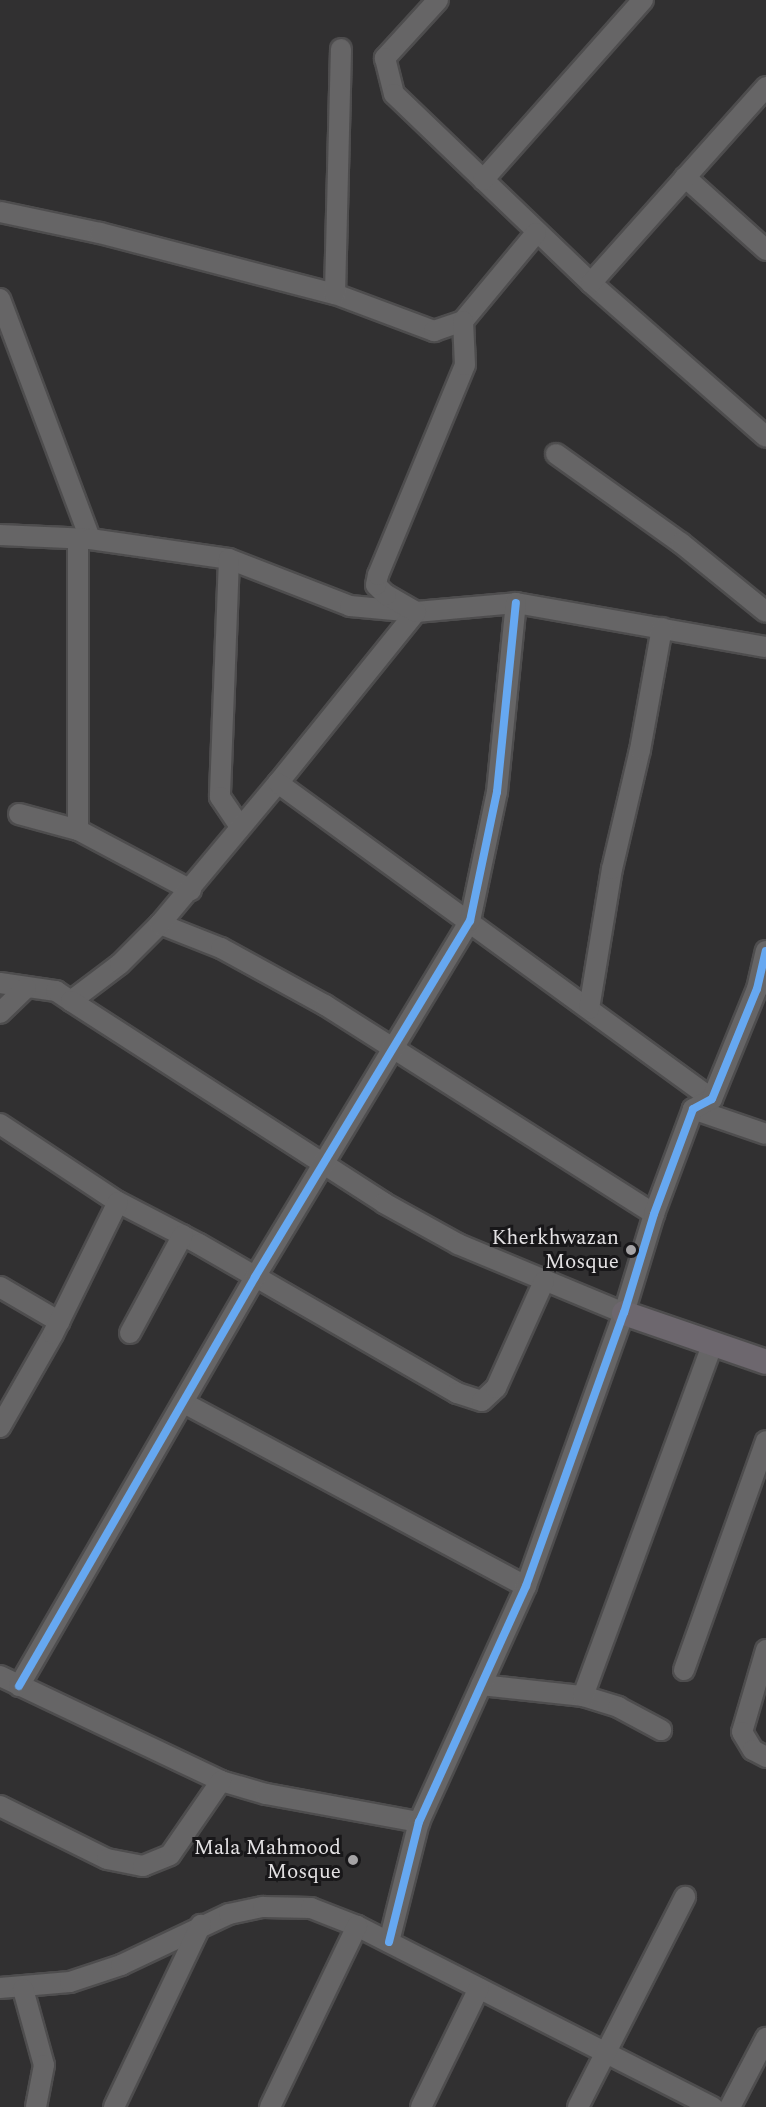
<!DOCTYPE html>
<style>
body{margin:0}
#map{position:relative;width:766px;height:2107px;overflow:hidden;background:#313031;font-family:Spectral,serif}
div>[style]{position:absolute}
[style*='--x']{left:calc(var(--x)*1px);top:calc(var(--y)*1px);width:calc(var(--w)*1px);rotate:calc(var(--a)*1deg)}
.roads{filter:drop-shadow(2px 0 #4e4d4e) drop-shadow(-2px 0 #4e4d4e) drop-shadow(0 2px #4e4d4e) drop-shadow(0 -2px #4e4d4e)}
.minor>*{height:20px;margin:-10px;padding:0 10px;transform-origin:10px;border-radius:10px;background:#666566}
.major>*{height:24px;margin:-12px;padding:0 12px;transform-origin:12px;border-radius:12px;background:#6d676e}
.cycleway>*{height:8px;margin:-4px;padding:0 4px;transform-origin:4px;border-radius:4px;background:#66a8f1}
.dots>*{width:16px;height:16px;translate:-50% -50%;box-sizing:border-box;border:3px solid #181719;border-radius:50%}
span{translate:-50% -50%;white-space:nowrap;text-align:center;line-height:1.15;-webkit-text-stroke:6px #181719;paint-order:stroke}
.poi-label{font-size:21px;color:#e3e1e3}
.right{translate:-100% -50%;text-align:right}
</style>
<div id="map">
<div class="roads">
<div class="minor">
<div style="--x:438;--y:0;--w:79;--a:132.4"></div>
<div style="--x:385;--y:58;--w:37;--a:76"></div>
<div style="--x:394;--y:94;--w:273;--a:43.8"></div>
<div style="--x:591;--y:283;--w:233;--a:41.3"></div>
<div style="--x:685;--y:177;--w:109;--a:42"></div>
<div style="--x:483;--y:180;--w:241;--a:-48.4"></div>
<div style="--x:0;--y:212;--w:102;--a:11.9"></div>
<div style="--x:100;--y:233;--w:243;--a:14.6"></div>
<div style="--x:335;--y:294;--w:106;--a:20.5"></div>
<div style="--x:434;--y:331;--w:31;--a:-19"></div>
<div style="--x:463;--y:321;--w:114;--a:-50.3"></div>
<div style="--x:591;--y:283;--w:263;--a:-48.2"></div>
<div style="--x:335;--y:294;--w:245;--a:-88.6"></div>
<div style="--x:0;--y:299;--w:256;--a:69.4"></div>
<div style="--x:556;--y:454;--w:153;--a:35.5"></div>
<div style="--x:681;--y:543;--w:109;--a:39.1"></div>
<div style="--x:0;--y:535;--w:90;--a:2.5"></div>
<div style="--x:90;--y:539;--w:140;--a:8.2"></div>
<div style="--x:229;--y:559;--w:130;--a:21.2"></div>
<div style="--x:350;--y:606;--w:66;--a:5.2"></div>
<div style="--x:416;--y:612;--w:100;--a:-5.1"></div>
<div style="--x:516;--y:603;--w:254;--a:10"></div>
<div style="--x:229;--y:559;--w:238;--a:92.2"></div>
<div style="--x:220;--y:797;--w:36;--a:56"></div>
<div style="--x:278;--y:783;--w:220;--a:-51.1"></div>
<div style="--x:416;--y:612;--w:34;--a:-150"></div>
<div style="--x:386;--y:595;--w:14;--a:-135"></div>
<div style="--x:376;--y:585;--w:10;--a:-79"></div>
<div style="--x:378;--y:575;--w:227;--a:-67.5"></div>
<div style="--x:465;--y:365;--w:44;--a:-92.6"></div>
<div style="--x:19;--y:814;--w:61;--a:15.2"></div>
<div style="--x:78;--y:830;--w:128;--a:28"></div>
<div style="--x:78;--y:830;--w:290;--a:-90"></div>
<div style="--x:160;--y:924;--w:66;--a:21.5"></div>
<div style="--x:221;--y:948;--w:119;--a:28.7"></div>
<div style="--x:325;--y:1005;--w:390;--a:32.4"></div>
<div style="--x:0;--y:983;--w:57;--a:8.1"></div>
<div style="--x:56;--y:991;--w:18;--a:34"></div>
<div style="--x:71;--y:1001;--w:61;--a:-37.1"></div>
<div style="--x:120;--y:964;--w:57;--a:-45"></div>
<div style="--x:160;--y:924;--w:184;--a:-50.1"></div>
<div style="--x:278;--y:783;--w:537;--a:36.06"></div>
<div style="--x:71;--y:1001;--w:373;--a:32.8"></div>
<div style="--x:384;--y:1203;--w:85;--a:29"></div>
<div style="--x:458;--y:1244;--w:180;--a:22.6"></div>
<div style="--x:589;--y:1009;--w:142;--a:-80.7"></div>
<div style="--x:612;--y:869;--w:122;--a:-76.8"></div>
<div style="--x:640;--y:750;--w:124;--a:-79.8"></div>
<div style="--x:0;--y:1013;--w:36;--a:-44"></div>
<div style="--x:693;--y:1109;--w:77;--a:18.9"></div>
<div style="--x:0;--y:1124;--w:141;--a:33.5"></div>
<div style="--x:118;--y:1202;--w:91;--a:27.4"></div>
<div style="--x:199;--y:1244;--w:298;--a:30"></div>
<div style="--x:457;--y:1393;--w:26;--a:18"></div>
<div style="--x:482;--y:1401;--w:19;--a:-43"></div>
<div style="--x:496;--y:1388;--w:117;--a:-65.8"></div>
<div style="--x:0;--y:1287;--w:69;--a:30.3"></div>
<div style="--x:130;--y:1333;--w:111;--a:-61.6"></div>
<div style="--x:184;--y:1403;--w:388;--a:28.2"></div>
<div style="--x:0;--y:1427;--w:107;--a:-60.3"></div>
<div style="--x:53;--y:1334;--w:147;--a:-63.8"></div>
<div style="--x:766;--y:1650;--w:85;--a:106.3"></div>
<div style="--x:742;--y:1732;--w:21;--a:59"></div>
<div style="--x:753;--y:1750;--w:15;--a:28"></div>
<div style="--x:684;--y:1670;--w:243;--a:-70.3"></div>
<div style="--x:0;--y:1676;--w:245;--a:25.4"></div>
<div style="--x:221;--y:1781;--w:47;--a:16.1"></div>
<div style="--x:266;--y:1794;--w:156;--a:10.4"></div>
<div style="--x:481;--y:1685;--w:103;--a:6.2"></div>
<div style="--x:583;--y:1696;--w:37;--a:17"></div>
<div style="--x:618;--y:1707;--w:49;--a:28.1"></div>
<div style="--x:19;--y:1686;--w:472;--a:-60"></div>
<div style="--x:255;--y:1277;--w:416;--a:-58.9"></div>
<div style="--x:470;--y:921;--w:132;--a:-78.2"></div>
<div style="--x:497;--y:792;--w:190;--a:-84.3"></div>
<div style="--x:583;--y:1696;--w:376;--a:-69.8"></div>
<div style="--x:0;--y:1806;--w:119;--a:26.4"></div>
<div style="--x:107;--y:1859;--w:37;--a:11"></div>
<div style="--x:143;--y:1866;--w:29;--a:-22"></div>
<div style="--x:170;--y:1855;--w:90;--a:-55.4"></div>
<div style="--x:389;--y:1942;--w:124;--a:-76"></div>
<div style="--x:419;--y:1822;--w:259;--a:-65.6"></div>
<div style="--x:526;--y:1586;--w:290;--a:-70.3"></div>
<div style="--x:624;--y:1313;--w:103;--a:-73.1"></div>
<div style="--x:654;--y:1214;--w:112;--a:-69.6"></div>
<div style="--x:693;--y:1109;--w:21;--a:-28"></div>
<div style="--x:712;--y:1099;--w:119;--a:-67.8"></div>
<div style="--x:757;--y:989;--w:39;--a:-77"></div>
<div style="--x:0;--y:1988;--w:70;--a:-4.9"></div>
<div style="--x:70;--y:1982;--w:54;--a:-18.4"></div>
<div style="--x:121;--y:1965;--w:119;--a:-25.3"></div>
<div style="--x:229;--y:1914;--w:35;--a:-12"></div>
<div style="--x:263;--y:1907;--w:48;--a:1.2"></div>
<div style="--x:311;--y:1908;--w:49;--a:21.4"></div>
<div style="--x:357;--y:1926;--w:399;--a:27"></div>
<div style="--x:23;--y:1989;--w:79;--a:74.6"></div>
<div style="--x:44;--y:2065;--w:43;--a:100.8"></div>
<div style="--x:114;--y:2107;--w:202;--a:-64.5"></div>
<div style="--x:270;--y:2107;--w:201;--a:-64.3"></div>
<div style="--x:421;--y:2107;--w:132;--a:-64"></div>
<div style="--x:578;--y:2107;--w:236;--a:-63"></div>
<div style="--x:730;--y:2107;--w:78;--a:-62.4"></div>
</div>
<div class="major">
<div style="--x:624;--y:1313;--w:150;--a:19"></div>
</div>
</div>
<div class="cycleway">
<div style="--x:19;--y:1686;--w:472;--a:-60"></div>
<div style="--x:255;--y:1277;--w:416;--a:-58.9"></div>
<div style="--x:470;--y:921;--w:132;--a:-78.2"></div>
<div style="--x:497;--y:792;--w:190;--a:-84.3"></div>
<div style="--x:389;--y:1942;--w:124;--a:-76"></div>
<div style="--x:419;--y:1822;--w:259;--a:-65.6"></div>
<div style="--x:526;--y:1586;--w:290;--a:-70.3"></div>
<div style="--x:624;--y:1313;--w:103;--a:-73.1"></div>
<div style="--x:654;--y:1214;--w:112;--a:-69.6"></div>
<div style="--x:693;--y:1109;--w:21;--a:-28"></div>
<div style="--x:712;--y:1099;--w:119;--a:-67.8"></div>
<div style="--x:757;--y:989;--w:39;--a:-77"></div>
</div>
<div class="dots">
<div style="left:631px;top:1250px;background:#a5a3a5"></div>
<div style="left:353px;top:1860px;background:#a5a3a5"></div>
</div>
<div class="poi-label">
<span class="right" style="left:619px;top:1250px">Kherkhwazan<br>Mosque</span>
<span class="right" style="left:341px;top:1860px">Mala Mahmood<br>Mosque</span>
</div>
</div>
